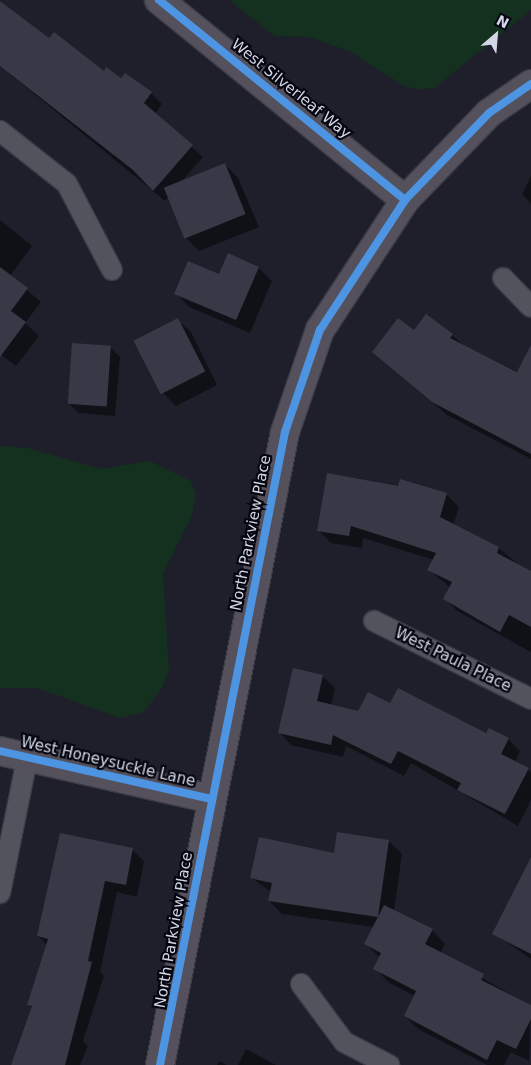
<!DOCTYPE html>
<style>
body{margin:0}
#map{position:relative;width:531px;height:1065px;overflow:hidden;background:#1e1f2b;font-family:"DejaVu Sans",sans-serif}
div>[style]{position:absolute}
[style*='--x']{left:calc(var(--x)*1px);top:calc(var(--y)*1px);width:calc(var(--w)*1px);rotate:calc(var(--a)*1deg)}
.green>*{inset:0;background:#13311e}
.shadow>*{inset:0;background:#0007}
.building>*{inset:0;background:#383946;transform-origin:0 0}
.roads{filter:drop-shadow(1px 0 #3a3b45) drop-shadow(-1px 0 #3a3b45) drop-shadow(0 1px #3a3b45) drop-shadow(0 -1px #3a3b45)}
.street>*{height:20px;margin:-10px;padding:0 10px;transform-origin:10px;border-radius:10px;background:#52535d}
.secondary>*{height:28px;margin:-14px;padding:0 14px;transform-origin:14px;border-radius:14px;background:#54515c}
.cycleway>*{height:8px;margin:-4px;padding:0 4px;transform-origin:4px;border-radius:4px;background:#4d94e3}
span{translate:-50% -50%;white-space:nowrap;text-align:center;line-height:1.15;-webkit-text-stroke:4.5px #050610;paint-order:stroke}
.street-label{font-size:15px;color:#d3d6e6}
.north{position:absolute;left:471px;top:10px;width:50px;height:50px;-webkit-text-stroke:4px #050610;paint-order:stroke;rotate:27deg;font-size:14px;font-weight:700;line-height:20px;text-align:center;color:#d3d6e6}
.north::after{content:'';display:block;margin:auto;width:18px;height:22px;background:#d3d6e6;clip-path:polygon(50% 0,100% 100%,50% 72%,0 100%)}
</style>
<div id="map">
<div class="green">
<div style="clip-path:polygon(229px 0,531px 0,531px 10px,434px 88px,419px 89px,406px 87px,349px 51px,309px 37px,275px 36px)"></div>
<div style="clip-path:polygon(0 446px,28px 448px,101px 469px,150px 461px,191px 481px,196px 495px,192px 515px,163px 574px,169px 670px,162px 688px,144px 712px,120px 718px,37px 688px,0 688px)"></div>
</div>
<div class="shadow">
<div style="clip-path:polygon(0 1px,50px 39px,104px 72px,151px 93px,162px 104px,155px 114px,203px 157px,181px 182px,225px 164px,238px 178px,259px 227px,199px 251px,186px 238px,169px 196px,165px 201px,0 66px)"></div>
<div style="clip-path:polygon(531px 176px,531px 204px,522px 194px)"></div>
<div style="clip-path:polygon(0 220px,32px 246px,10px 276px,41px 302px,25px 323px,39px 336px,16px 366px,0 354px)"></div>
<div style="clip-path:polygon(259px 268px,272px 281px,250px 333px,189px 307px,176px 293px)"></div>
<div style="clip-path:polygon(177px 319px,191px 332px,217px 385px,176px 406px,163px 393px)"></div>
<div style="clip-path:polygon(415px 332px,452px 335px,463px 345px,531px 378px,531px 459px,447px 415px,373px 352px)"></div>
<div style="clip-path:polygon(110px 347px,120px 357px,115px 416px,78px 413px,69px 403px)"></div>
<div style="clip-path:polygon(446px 494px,459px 507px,453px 526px,499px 548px,531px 575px,531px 652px,457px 611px,445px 598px,450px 587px,429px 570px,434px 560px,363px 538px,362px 548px,331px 543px,318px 530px)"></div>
<div style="clip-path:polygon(322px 676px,335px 688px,331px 706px,359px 712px,390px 705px,508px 739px,520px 751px,515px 762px,531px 772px,531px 800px,518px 826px,411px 763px,404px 776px,346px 746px,343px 757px,291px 745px,279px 732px)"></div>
<div style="clip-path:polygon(389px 841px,402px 854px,394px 911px,432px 930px,445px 944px,440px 954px,531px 1006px,529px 1061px,511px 1052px,504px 1065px,487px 1065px,418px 1029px,405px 1016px,415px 996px,388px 982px,375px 968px,380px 958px,366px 944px,374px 927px,282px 914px,269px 901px,271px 892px,252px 878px)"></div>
<div style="clip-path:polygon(132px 849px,144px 861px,137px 897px,117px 892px,100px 972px,104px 976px,83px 1041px,88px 1046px,80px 1065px,11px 1065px,33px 1009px,28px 1004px,47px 945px,38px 936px)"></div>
<div style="clip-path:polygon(531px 860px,531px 959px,494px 933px)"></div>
<div style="clip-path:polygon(246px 1049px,276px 1065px,277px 1065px,238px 1065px)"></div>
<div style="clip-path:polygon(219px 1061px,227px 1065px,217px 1065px)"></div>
</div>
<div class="building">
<div style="clip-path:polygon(0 1px,49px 38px,54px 32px,104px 71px,106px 67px,121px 78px,125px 73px,152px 92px,144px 103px,193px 145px,153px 191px,133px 170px,0 66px)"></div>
<div style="left:225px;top:163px;width:55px;height:66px;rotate:68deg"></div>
<div style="clip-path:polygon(228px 253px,259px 267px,236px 320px,174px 294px,188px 261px,219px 274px)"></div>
<div style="clip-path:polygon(0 267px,28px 288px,11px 311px,26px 322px,0 357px)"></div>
<div style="clip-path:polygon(426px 314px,453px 334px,450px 338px,517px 372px,531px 345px,531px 454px,432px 402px,372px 352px,398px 318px,414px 330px)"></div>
<div style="left:178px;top:318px;width:60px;height:50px;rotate:63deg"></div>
<div style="left:72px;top:343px;width:39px;height:61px;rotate:4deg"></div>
<div style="clip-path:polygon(327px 473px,398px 486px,400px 479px,447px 493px,440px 517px,499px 547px,497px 553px,531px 571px,531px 627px,509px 615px,500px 632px,443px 599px,452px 582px,427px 570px,436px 553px,351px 526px,349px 536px,317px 531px)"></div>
<div style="clip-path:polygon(293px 668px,323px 675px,317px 701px,358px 711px,368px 692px,390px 703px,398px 688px,486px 733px,489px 728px,509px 738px,501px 754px,529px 768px,505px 814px,457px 790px,461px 783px,398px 751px,391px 764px,333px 735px,331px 745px,278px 733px)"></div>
<div style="clip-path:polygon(337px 832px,389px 840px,378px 917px,268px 901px,272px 883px,250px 878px,259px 837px,334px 853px)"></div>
<div style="clip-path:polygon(60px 833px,133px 848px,126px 885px,105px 881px,88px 961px,92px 962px,65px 1065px,11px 1065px,32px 1006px,27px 1005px,48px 939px,37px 936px)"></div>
<div style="clip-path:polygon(531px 857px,531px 954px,492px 934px)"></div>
<div style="clip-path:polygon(384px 905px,433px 929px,425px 944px,484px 974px,481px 980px,531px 1005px,531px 1019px,516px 1049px,497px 1040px,487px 1060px,404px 1016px,416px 991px,373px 969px,381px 953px,364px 944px)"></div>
</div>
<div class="roads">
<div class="street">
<div style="--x:0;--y:131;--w:85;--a:38.3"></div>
<div style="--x:67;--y:184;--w:97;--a:62.4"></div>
<div style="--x:503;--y:278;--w:40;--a:46"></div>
<div style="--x:374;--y:621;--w:175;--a:26.4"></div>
<div style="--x:0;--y:893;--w:137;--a:-78.6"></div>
<div style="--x:301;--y:984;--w:72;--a:53.4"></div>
<div style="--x:344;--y:1042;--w:51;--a:27.1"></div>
</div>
<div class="secondary">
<div style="--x:159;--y:0;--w:317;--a:39.1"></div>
<div style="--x:0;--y:751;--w:216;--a:12.8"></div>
<div style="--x:160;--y:1065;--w:645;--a:-78.83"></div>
<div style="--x:285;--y:432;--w:108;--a:-71.1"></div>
<div style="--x:320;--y:330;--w:155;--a:-56.8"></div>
<div style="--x:405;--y:200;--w:121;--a:-46"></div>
<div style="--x:489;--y:113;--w:51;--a:-34.6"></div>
</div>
</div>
<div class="cycleway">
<div style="--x:159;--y:0;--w:317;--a:39.1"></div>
<div style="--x:0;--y:751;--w:216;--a:12.8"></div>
<div style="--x:160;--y:1065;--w:645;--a:-78.83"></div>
<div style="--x:285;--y:432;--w:108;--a:-71.1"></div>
<div style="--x:320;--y:330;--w:155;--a:-56.8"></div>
<div style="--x:405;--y:200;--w:121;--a:-46"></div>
<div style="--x:489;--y:113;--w:51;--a:-34.6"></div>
</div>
<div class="street-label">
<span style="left:291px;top:89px;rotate:39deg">West Silverleaf Way</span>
<span style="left:251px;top:533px;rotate:-79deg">North Parkview Place</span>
<span style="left:453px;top:660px;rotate:26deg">West Paula Place</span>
<span style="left:108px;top:762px;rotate:13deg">West Honeysuckle Lane</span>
<span style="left:174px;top:930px;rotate:-80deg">North Parkview Place</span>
</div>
<div class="north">N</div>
</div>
